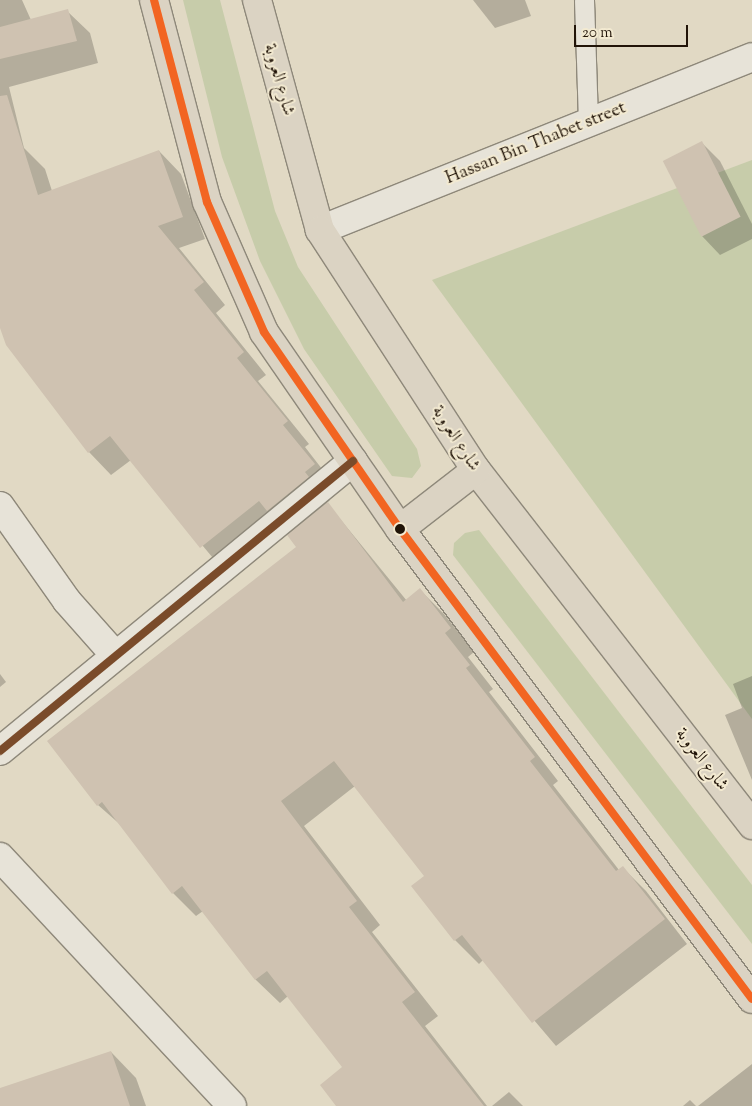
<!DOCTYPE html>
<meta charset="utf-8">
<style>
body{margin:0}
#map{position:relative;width:752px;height:1106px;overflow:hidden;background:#e1d9c4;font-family:"Sorts Mill Goudy",Amiri,serif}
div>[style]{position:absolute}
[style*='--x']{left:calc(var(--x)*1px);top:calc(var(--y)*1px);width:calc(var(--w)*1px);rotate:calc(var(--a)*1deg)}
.green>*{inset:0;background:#c7ccaa}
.shadow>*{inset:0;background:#0003}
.building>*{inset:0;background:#cfc2b1;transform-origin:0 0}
.roads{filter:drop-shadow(1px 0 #8e887a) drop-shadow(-1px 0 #8e887a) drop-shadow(0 1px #8e887a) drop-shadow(0 -1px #8e887a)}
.lane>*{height:19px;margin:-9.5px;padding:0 9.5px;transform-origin:9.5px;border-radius:9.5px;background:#e7e3d8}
.street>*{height:28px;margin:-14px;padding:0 14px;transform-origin:14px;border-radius:14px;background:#e7e3d8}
.secondary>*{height:28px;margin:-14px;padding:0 14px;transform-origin:14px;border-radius:14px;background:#e7e3d8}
.primary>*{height:28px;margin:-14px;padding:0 14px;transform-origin:14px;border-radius:14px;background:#dbd3c3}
.bus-1>*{height:8px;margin:-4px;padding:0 4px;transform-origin:4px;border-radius:4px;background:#f26522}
.bus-2>*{height:8px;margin:-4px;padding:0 4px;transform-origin:4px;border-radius:4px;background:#7a4b2a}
.dots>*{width:14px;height:14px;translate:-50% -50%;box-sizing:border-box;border:2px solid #f3ead1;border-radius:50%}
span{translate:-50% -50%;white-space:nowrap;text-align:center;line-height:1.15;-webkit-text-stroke:4px #f3ead1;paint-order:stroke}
.street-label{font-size:18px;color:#211408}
.scale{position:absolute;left:574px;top:25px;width:114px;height:22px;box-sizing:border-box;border:2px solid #211408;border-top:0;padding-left:6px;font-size:15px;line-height:18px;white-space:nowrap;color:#211408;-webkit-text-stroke:4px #f3ead1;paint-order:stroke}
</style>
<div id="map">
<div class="green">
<div style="clip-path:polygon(183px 0,220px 0,275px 211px,298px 267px,417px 449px,421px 466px,412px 478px,392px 476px,304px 349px,260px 261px,222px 157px)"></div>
<div style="clip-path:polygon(752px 160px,752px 719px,432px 280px)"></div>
<div style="clip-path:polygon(479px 530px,752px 885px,752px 944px,453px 555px,454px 543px,465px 533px)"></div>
</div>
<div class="shadow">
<div style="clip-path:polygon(0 0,22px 0,31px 20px,67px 11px,90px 33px,98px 63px,9px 87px,24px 148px,45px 169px,52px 191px,159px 151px,181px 174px,205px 239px,179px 248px,225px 305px,216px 313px,266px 375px,258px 381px,309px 444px,305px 447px,336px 487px,326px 495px,330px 500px,327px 503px,407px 601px,420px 590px,444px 614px,474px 652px,468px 657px,493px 689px,489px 692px,558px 781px,553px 785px,619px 870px,623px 868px,646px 891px,687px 944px,556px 1046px,483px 960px,479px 964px,455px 940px,425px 876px,355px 786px,304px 826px,380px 925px,372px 932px,438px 1016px,425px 1026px,487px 1106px,337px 1106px,344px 1068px,288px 996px,280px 1003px,256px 980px,203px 911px,196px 916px,173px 893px,123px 827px,98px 805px,298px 547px,281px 523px,223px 570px,131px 460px,111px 475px,89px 452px,7px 344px,0 324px)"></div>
<div style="clip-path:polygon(473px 0,525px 0,531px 16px,495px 28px)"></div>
<div style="clip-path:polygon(702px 143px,720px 161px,752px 224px,752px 239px,720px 255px,702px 236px,665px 162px)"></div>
<div style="clip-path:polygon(0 674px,6px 682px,0 687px)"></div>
<div style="clip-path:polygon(752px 676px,752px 780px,725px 715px,742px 708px,733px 684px)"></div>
<div style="clip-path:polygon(111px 1052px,136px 1078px,146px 1106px,23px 1106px)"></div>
<div style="clip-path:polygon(752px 1064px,752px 1106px,698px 1106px)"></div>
<div style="clip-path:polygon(509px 1092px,523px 1106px,492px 1106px)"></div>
<div style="clip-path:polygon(690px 1100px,696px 1106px,683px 1106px)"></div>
</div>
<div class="building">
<div style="clip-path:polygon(68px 9px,77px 41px,0 59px,0 27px)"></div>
<div style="clip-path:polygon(7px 95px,38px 195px,159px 150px,183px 217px,158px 226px,204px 282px,194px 290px,244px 352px,237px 358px,288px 421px,283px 425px,315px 464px,305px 472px,309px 477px,267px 511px,259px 501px,200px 548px,110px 436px,88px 453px,6px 345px,0 328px,0 96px)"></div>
<div style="left:702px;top:141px;width:85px;height:44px;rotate:63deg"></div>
<div style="clip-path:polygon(328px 502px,403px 602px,420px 588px,451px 628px,445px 633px,470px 665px,466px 668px,535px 757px,530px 761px,616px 871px,623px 866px,665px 919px,532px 1023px,462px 935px,454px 941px,411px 886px,424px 876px,334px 761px,281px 801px,357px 901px,349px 907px,415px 992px,402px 1002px,484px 1106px,336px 1106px,320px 1085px,342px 1067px,267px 971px,255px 980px,182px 886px,172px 894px,102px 802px,97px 806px,47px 741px,296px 547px,287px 535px)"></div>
<div style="clip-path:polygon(111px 1051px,130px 1106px,0 1106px,0 1088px)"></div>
</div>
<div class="roads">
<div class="lane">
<div style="--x:584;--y:0;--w:123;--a:88.1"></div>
</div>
<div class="street">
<div style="--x:0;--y:506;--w:116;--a:54.8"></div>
<div style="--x:67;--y:601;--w:71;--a:48.4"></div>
<div style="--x:0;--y:751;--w:457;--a:-39.4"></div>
<div style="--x:0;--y:857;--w:340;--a:47"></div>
</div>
<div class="secondary">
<div style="--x:320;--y:230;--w:465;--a:-21.8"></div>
</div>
<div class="primary">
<div style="--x:154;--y:0;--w:209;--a:75.3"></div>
<div style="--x:207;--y:202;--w:142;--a:66.3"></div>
<div style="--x:264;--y:332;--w:239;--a:55.4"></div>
<div style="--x:400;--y:529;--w:587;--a:53.17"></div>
<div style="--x:257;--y:0;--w:238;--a:74.7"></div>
<div style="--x:320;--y:230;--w:286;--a:57"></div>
<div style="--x:476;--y:470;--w:450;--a:52.1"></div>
<div style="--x:400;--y:529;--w:96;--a:-37.8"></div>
</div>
</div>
<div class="bus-1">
<div style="--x:154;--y:0;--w:209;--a:75.3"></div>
<div style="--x:207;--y:202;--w:142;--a:66.3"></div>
<div style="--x:264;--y:332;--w:239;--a:55.4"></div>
<div style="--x:400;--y:529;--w:587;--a:53.17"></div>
</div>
<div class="bus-2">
<div style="--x:0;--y:751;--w:457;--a:-39.4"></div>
</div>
<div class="dots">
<div style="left:400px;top:529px;background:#211408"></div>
</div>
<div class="street-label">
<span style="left:278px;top:80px;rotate:74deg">شارع العروبة</span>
<span style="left:536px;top:144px;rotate:-22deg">Hassan Bin Thabet street</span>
<span style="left:455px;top:439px;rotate:57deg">شارع العروبة</span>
<span style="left:701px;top:760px;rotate:52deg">شارع العروبة</span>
</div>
<div class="scale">20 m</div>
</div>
